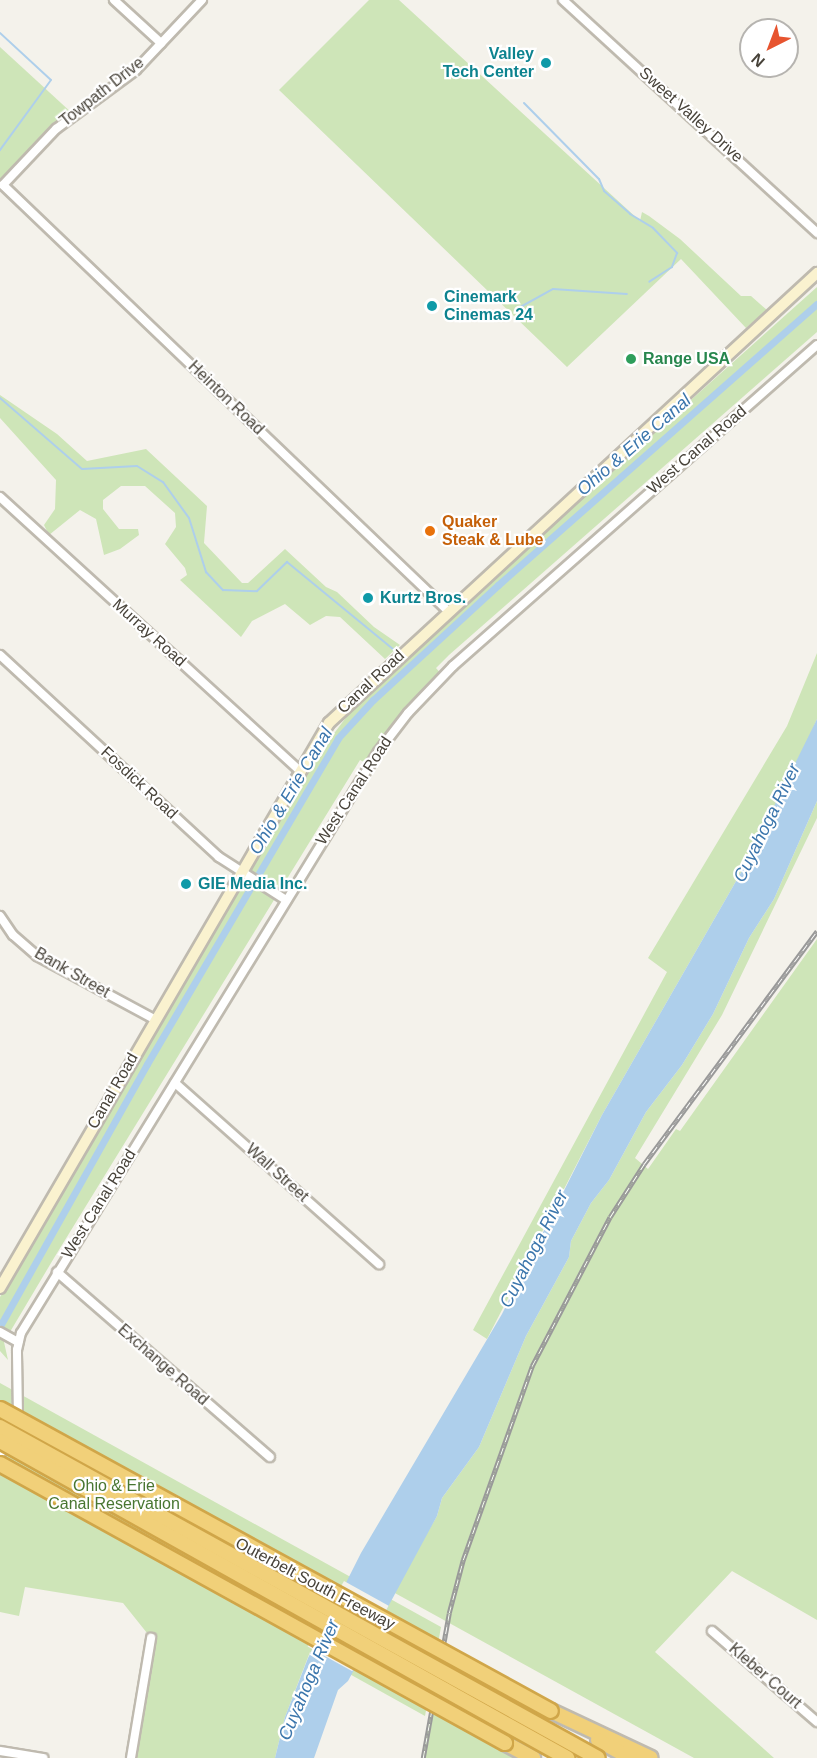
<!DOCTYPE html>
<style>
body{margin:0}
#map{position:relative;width:817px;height:1758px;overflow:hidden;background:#f4f2eb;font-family:Arial,sans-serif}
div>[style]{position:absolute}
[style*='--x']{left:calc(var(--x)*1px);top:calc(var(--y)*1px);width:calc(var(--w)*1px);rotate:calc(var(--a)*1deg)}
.green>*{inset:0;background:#cee5b8}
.water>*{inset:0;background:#aecfeb}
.pier>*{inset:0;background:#f4f2eb;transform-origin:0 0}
.stream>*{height:2px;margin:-1px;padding:0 1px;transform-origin:1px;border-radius:1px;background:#aecfeb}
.canal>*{height:7px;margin:-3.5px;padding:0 3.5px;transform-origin:3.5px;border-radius:3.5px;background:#aecfeb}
.roads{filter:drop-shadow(2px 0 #bfbaaf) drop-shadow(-2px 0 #bfbaaf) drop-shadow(0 2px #bfbaaf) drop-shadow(0 -2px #bfbaaf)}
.street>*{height:8px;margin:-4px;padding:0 4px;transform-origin:4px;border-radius:4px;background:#fff}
.secondary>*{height:10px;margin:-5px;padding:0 5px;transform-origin:5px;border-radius:5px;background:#faf2cf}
.highway>*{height:14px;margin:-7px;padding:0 7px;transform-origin:7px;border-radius:7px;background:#f1d079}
.rail>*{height:4.5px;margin-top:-2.25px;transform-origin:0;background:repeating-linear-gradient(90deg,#fff 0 7px,#999 0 14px);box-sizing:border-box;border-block:2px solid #999}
.bridges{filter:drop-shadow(2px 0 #d0a649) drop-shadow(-2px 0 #d0a649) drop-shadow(0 2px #d0a649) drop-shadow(0 -2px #d0a649)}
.highway-bridge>*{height:14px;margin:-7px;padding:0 7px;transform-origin:7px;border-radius:7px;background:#f1d079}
.dots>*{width:16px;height:16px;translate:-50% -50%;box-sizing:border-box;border:3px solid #fff;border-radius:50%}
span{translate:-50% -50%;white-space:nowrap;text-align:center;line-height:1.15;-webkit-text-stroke:4.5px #fff;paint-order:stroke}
.culture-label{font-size:16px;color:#0d838f;font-weight:700}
.right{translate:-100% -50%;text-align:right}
.left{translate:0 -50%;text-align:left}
.street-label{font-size:16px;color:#48433a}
.leisure-label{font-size:16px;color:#27864d;font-weight:700}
.food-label{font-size:16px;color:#c56008;font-weight:700}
.park-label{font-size:16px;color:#487631}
.water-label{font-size:18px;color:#3b76ac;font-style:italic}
.north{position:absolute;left:739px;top:18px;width:60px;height:60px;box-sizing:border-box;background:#fff;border:2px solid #b6b4b0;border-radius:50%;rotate:222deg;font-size:16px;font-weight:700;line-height:24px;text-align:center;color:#48433a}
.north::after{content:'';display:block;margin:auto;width:21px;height:27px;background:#e7542f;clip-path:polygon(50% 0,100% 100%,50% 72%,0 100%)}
</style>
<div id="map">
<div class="green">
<div style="clip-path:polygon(369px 0,399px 0,640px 221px,642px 212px,649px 216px,680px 239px,741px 296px,751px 296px,767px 310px,746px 328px,681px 259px,567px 367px,279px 90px)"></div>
<div style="clip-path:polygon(0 47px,73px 114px,0 188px)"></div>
<div style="clip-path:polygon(817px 287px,817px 332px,449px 655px,436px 668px,443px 676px,419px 699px,415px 697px,366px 763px,360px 760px,54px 1258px,4px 1342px,8px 1360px,0 1351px,0 1297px,308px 768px,366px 691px)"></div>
<div style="clip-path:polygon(0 395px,57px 434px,87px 461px,146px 449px,207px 506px,204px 543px,242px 583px,248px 583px,285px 549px,326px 587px,337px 592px,374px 627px,400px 645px,385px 659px,340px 617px,326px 616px,310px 625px,285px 604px,252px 621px,241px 637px,180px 580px,187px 575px,185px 568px,165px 544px,176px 527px,175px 513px,145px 486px,121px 486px,103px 500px,103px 509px,119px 529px,138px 529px,139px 535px,120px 549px,104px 555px,96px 519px,80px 510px,49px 535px,44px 525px,55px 509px,56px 480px,0 418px)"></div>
<div style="clip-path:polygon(817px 653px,817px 719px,811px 733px,743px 869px,602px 1115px,487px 1339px,473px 1330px,667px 972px,648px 958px,787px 726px)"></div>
<div style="clip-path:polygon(817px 801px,817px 818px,722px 1015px,635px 1158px,648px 1169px,676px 1129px,680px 1131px,817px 939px,817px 1620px,732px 1571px,655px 1652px,774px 1758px,694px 1758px,393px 1592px,437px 1516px,442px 1498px,479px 1447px,526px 1336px,569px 1257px,571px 1241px,591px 1203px,609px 1180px,646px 1112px,682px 1065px,713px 1014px,749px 938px,774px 899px)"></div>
<div style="clip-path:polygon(0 1383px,441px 1627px,425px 1716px,310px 1652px,285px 1717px,275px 1758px,131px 1758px,151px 1638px,123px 1603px,25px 1587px,19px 1616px,0 1612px)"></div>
<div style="clip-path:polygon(432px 1700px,532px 1758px,423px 1758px)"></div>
</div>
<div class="water">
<div style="clip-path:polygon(817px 719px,817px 801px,774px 899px,749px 938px,713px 1014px,682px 1065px,646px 1112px,609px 1180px,591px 1203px,571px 1241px,569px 1257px,526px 1336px,479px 1447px,442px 1498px,437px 1516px,348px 1681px,338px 1690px,314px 1758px,275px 1758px,285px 1717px,308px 1658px,361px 1553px,502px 1314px,602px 1115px,743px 869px)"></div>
</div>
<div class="pier">
<div style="left:344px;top:1581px;width:51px;height:75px;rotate:29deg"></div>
</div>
<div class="stream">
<div style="--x:0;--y:33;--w:69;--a:42.7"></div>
<div style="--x:51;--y:80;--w:87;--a:126.1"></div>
<div style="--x:524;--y:103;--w:107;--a:45.4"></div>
<div style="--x:599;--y:179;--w:13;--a:67"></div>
<div style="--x:604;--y:191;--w:35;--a:41"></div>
<div style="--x:630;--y:214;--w:27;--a:31"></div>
<div style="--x:653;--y:228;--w:35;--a:46"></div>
<div style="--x:677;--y:253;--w:15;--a:110"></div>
<div style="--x:672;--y:267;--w:27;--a:147"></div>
<div style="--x:515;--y:310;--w:43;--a:-28.9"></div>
<div style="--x:553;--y:289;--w:74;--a:3.9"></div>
<div style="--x:0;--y:398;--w:108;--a:40.9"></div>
<div style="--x:82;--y:469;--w:55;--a:-3.1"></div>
<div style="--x:137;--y:466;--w:31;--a:32"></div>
<div style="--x:163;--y:482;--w:44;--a:54.2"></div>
<div style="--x:189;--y:518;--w:57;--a:72.5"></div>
<div style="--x:206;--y:572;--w:25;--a:47"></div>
<div style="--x:223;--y:590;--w:34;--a:2"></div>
<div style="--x:257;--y:591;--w:42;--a:-44"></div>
<div style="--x:287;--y:562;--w:139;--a:39.4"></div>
</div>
<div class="canal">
<div style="--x:0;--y:1326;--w:300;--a:-60.7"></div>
<div style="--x:147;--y:1064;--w:378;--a:-59.6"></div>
<div style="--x:338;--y:738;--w:52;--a:-47.4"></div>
<div style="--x:373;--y:700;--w:170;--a:-42.6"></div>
<div style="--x:498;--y:585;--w:425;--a:-41.4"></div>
</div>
<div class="roads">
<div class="street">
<div style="--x:114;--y:0;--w:64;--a:42.5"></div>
<div style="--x:202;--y:0;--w:96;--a:133.3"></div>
<div style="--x:136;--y:70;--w:99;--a:143.6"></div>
<div style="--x:56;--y:129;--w:77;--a:133.4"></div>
<div style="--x:3;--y:185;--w:617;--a:43.75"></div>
<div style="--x:563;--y:0;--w:345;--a:42.5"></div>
<div style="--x:0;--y:497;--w:405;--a:42.4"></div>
<div style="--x:0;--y:655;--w:298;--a:42.7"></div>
<div style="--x:219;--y:857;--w:80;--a:32.7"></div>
<div style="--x:0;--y:916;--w:23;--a:56"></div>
<div style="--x:13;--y:935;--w:32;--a:41"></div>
<div style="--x:37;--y:956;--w:133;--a:28.3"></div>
<div style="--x:175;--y:1083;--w:273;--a:41.6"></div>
<div style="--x:57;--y:1272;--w:282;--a:41"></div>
<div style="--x:0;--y:1332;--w:21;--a:29"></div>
<div style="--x:0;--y:1455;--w:42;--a:-64.7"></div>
<div style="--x:18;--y:1417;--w:67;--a:-90.9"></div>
<div style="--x:17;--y:1350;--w:17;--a:-77"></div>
<div style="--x:21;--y:1333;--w:682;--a:-58.43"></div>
<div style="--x:378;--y:752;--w:49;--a:-52.4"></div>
<div style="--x:408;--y:713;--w:65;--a:-46.2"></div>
<div style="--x:453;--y:666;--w:485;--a:-41.4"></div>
<div style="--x:712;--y:1631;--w:139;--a:40.9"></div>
<div style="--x:0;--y:1751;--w:44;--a:9.2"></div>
<div style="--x:131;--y:1758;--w:122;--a:-80.5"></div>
</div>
<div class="secondary">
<div style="--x:0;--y:1288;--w:654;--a:-59.79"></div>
<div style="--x:329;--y:723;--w:664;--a:-42.68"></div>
</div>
<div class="highway">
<div style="--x:551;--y:1711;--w:110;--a:25.2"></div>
<div style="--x:598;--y:1740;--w:37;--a:29"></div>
<div style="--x:505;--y:1743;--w:32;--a:28"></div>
</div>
</div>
<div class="rail">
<div style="--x:423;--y:1758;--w:147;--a:-79.8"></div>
<div style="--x:449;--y:1613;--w:55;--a:-75.2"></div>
<div style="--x:463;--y:1560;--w:206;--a:-70.4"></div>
<div style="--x:532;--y:1366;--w:168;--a:-62.4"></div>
<div style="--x:610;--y:1217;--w:63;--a:-57.3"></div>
<div style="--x:644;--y:1164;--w:290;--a:-53.4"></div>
</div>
<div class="bridges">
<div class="highway-bridge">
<div style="--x:0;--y:1409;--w:628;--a:28.73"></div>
<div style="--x:0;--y:1427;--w:683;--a:28.97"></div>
<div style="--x:0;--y:1441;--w:650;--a:29.21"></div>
<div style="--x:0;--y:1464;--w:577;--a:28.92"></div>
</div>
</div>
<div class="dots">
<div style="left:546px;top:63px;background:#0f9aa8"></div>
<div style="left:432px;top:306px;background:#0f9aa8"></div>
<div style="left:631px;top:359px;background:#2e9e5b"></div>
<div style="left:430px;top:531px;background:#e8710a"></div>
<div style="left:368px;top:598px;background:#0f9aa8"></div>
<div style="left:186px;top:884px;background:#0f9aa8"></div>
</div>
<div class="culture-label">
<span class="right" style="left:534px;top:63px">Valley<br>Tech Center</span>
<span class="left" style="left:444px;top:306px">Cinemark<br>Cinemas 24</span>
<span class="left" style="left:380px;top:598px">Kurtz Bros.</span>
<span class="left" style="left:198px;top:884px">GIE Media Inc.</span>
</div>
<div class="street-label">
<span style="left:102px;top:92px;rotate:-38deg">Towpath Drive</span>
<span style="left:691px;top:115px;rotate:42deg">Sweet Valley Drive</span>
<span style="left:226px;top:398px;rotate:44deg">Heinton Road</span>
<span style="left:697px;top:450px;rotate:-41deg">West Canal Road</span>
<span style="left:149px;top:633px;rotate:42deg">Murray Road</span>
<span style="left:371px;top:682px;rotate:-43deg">Canal Road</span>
<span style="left:139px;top:783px;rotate:43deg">Fosdick Road</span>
<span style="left:354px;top:791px;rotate:-57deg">West Canal Road</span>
<span style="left:72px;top:973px;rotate:30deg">Bank Street</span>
<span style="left:113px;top:1091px;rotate:-60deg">Canal Road</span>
<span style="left:277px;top:1173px;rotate:42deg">Wall Street</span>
<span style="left:99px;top:1204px;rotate:-58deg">West Canal Road</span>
<span style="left:163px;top:1365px;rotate:41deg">Exchange Road</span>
<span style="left:315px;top:1584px;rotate:28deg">Outerbelt South Freeway</span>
<span style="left:765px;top:1676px;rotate:41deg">Kleber Court</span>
</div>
<div class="leisure-label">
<span class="left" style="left:643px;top:359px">Range USA</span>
</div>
<div class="food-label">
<span class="left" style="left:442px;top:531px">Quaker<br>Steak &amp; Lube</span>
</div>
<div class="park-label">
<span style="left:114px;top:1495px">Ohio &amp; Erie<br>Canal Reservation</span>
</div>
<div class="water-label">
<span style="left:634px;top:445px;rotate:-41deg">Ohio &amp; Erie Canal</span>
<span style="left:291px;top:791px;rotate:-59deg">Ohio &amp; Erie Canal</span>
<span style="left:767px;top:823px;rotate:-64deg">Cuyahoga River</span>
<span style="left:534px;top:1249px;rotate:-63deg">Cuyahoga River</span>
<span style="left:309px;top:1680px;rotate:-67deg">Cuyahoga River</span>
</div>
<div class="north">N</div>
</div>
